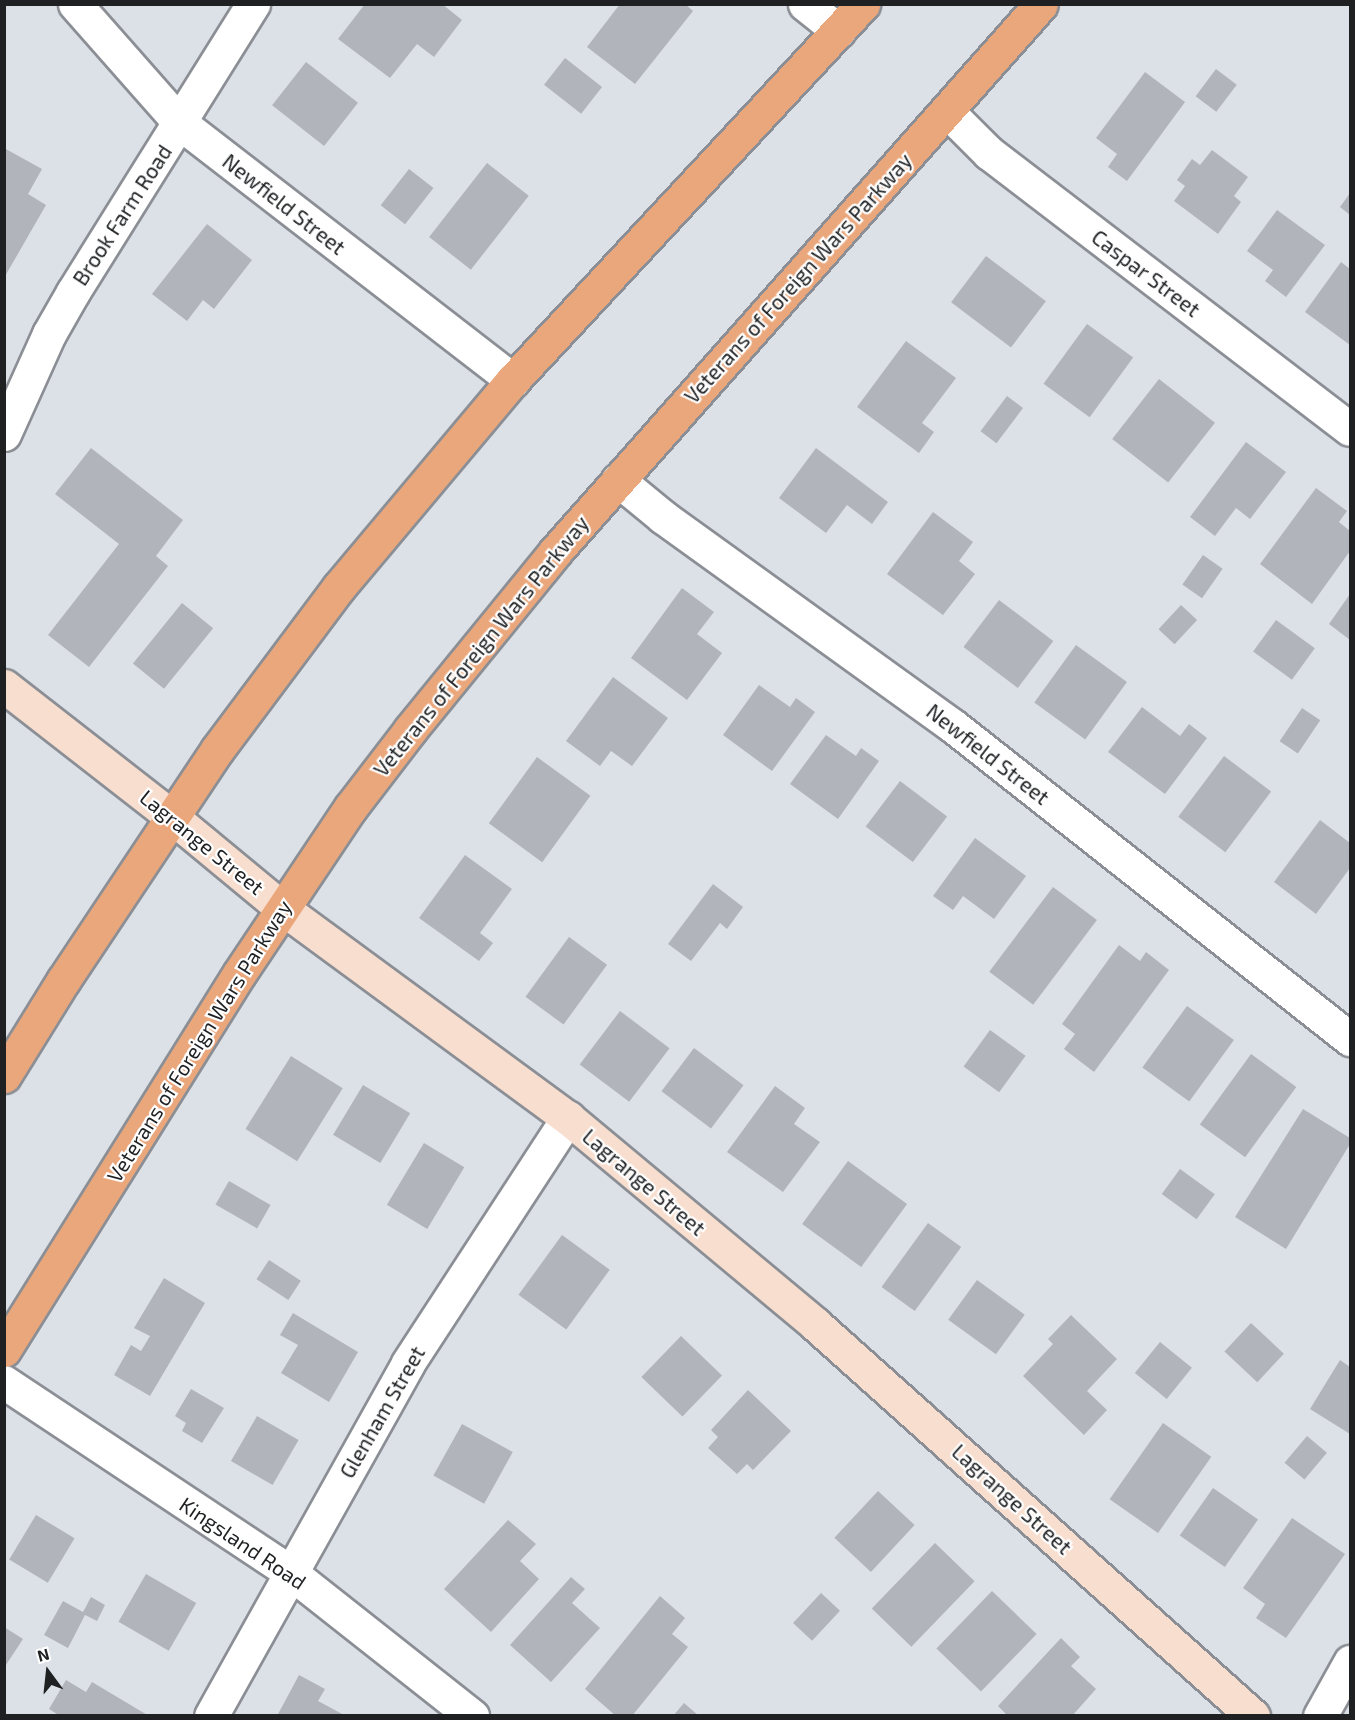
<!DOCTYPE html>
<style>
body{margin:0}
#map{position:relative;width:1355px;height:1720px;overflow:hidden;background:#dce1e7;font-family:"Exo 2",sans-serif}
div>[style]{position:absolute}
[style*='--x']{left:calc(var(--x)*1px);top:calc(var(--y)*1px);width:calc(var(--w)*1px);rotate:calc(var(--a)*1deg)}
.building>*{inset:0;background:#b1b5bb;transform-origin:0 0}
.roads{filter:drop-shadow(2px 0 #8b8f95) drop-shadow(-2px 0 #8b8f95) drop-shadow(0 2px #8b8f95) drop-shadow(0 -2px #8b8f95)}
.minor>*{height:33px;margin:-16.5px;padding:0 16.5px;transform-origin:16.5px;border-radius:16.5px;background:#fff}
.secondary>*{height:33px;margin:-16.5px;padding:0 16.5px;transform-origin:16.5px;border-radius:16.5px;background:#f8dece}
.trunk>*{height:33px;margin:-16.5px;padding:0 16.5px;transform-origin:16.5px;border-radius:16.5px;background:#eba77c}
span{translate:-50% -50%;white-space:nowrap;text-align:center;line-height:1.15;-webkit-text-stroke:4.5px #fff;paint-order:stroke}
.street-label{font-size:21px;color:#1e2022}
.frame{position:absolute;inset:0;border:6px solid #1e2022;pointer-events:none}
.north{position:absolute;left:18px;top:1642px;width:60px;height:60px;-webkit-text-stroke:4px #fff;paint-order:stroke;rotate:345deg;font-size:16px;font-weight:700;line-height:24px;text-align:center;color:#1e2022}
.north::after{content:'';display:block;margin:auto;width:21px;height:27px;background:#1e2022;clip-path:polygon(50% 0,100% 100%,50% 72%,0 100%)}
</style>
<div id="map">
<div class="building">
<div style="clip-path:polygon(365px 4px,442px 4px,462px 20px,434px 57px,417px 44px,390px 78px,338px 39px)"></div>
<div style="clip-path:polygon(620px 4px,685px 4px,693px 11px,635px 84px,587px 47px)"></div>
<div style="left:565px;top:58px;width:47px;height:34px;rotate:38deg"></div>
<div style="left:306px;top:62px;width:66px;height:55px;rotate:38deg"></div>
<div style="left:1216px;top:69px;width:26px;height:34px;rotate:37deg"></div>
<div style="clip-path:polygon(1145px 72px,1185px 102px,1127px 181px,1108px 167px,1117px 154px,1096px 138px)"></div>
<div style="clip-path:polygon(4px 148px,42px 169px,28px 194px,46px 205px,4px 278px)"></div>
<div style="clip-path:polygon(1212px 150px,1248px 177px,1234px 196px,1241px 202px,1218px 234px,1174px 201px,1185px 186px,1177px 180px,1192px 159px,1200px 165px)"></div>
<div style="left:487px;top:163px;width:53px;height:94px;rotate:38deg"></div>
<div style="left:409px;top:169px;width:31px;height:46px;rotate:38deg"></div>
<div style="clip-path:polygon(1350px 193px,1350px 215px,1340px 207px)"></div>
<div style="clip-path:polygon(1277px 210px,1325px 245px,1286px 297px,1265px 281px,1273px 270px,1247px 251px)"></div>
<div style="clip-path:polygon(207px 224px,252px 260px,214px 309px,203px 300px,187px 321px,152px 294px)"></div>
<div style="left:986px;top:256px;width:75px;height:58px;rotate:37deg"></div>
<div style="clip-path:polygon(1341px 262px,1350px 269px,1350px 345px,1305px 312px)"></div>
<div style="left:1087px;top:324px;width:57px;height:74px;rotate:36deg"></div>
<div style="clip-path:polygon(906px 341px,956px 378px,922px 423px,934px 432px,919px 453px,857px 407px)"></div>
<div style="left:1159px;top:379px;width:71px;height:76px;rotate:38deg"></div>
<div style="left:1007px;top:396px;width:20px;height:44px;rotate:37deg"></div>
<div style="clip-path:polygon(1246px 442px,1286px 472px,1250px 519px,1236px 508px,1215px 536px,1190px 517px)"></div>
<div style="clip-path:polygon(91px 448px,183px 520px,156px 556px,168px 566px,89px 667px,48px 635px,119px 544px,55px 494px)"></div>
<div style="clip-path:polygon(816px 448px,888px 502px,872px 524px,847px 505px,826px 533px,779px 498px)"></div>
<div style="clip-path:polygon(1316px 488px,1347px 511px,1339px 522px,1350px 531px,1350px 551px,1312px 604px,1260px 564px)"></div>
<div style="clip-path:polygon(933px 512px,973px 542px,959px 561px,975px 574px,943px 615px,887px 574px)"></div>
<div style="left:1203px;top:555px;width:24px;height:36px;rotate:35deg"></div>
<div style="clip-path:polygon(682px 588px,714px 612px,697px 634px,722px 653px,687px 700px,631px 658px)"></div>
<div style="clip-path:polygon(1350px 594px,1350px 640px,1329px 624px)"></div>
<div style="left:999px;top:600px;width:68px;height:59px;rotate:37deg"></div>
<div style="left:182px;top:603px;width:40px;height:78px;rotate:39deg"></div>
<div style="left:1181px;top:605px;width:22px;height:33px;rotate:43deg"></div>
<div style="left:1276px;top:620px;width:48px;height:39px;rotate:36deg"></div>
<div style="left:1076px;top:645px;width:63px;height:71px;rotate:36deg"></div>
<div style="clip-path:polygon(613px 677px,668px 718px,632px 766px,611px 751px,600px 766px,566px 741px)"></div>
<div style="clip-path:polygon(759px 685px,790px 707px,796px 698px,815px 712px,772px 771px,723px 735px)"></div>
<div style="clip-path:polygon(1142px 707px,1180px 736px,1189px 724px,1207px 738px,1165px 794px,1108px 752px)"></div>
<div style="left:1302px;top:708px;width:22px;height:40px;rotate:34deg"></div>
<div style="clip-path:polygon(826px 735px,856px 756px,861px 748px,879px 761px,838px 819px,790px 784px)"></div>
<div style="left:1224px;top:756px;width:59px;height:76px;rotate:37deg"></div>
<div style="left:537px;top:757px;width:66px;height:82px;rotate:36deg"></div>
<div style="left:900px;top:781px;width:59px;height:57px;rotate:37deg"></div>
<div style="clip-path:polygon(1320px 820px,1350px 843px,1350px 868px,1316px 914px,1274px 882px)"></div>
<div style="clip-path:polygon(975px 838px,1026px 876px,994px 919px,963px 896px,953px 910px,933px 896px)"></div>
<div style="clip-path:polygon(465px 855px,512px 889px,480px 933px,493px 943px,479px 961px,419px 918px)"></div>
<div style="clip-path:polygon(713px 884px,743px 907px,727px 929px,720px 923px,691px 961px,668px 944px)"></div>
<div style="left:1053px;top:887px;width:55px;height:106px;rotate:37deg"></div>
<div style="left:569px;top:937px;width:47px;height:74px;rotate:36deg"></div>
<div style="clip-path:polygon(1119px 945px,1140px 961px,1146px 952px,1169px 970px,1094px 1072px,1064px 1049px,1075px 1034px,1062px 1024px)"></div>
<div style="left:1187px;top:1006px;width:58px;height:76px;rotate:36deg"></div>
<div style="left:620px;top:1011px;width:62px;height:67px;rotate:37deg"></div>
<div style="left:990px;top:1030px;width:44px;height:45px;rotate:36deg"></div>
<div style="left:694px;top:1048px;width:62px;height:54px;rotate:37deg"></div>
<div style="left:1251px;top:1054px;width:56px;height:87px;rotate:36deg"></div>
<div style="left:291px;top:1056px;width:61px;height:86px;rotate:32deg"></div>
<div style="left:363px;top:1085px;width:55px;height:58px;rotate:31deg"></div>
<div style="clip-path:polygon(775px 1086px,805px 1108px,794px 1124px,820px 1142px,783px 1192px,727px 1152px)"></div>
<div style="clip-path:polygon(1303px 1109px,1350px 1138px,1350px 1144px,1286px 1249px,1235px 1217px)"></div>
<div style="left:424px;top:1143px;width:47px;height:72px;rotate:31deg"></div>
<div style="left:848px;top:1161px;width:73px;height:78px;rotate:36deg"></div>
<div style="left:1180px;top:1169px;width:43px;height:31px;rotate:36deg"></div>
<div style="left:229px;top:1181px;width:48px;height:27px;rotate:30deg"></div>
<div style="left:928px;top:1223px;width:41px;height:79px;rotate:36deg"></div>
<div style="left:562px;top:1235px;width:59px;height:74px;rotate:36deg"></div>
<div style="left:269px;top:1260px;width:38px;height:23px;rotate:33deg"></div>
<div style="clip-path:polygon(164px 1278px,205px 1303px,150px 1396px,114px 1375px,131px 1345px,141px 1351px,150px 1336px,134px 1328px)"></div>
<div style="left:977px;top:1280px;width:59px;height:49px;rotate:36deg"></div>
<div style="clip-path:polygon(293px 1313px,358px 1352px,329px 1402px,281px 1373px,298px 1345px,280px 1335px)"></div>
<div style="clip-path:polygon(1071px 1315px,1117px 1359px,1087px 1391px,1107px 1410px,1084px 1435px,1023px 1376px,1053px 1344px,1048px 1339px)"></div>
<div style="left:1251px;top:1323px;width:45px;height:39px;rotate:43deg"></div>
<div style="left:681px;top:1336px;width:57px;height:57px;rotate:44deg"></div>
<div style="left:1160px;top:1342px;width:41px;height:40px;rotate:39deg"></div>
<div style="clip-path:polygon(1340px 1360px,1350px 1367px,1350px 1434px,1310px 1409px)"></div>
<div style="clip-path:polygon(191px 1389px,224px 1408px,202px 1443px,182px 1431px,186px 1423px,175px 1416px)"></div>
<div style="clip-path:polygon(748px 1390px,791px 1431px,753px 1470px,747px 1464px,737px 1474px,708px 1448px,718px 1437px,711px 1430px)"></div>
<div style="left:257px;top:1416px;width:48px;height:52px;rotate:30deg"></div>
<div style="left:1163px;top:1423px;width:59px;height:93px;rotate:35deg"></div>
<div style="left:462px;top:1424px;width:58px;height:59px;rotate:29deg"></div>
<div style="left:1307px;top:1436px;width:26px;height:35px;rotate:40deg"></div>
<div style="left:1213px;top:1488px;width:55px;height:58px;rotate:35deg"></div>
<div style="left:878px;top:1491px;width:50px;height:64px;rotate:43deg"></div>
<div style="left:36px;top:1515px;width:45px;height:52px;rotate:31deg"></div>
<div style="clip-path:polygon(1292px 1518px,1345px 1554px,1286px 1638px,1256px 1618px,1265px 1604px,1243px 1588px)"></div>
<div style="clip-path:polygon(508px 1520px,536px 1544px,520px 1561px,539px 1579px,491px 1632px,444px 1589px)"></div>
<div style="left:935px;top:1543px;width:55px;height:91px;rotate:44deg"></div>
<div style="left:146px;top:1574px;width:58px;height:55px;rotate:30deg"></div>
<div style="clip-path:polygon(571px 1577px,585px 1589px,572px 1603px,600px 1628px,551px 1682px,510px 1645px)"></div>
<div style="left:992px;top:1591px;width:62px;height:80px;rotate:44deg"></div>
<div style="left:821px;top:1593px;width:26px;height:41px;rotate:43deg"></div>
<div style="clip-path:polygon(660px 1596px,685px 1618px,672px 1634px,688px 1647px,632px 1716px,616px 1716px,585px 1689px)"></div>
<div style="clip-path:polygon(91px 1597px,105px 1605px,97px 1621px,85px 1615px,68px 1648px,44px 1635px,63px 1601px,83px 1612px)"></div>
<div style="clip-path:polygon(4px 1627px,23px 1639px,4px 1668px)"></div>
<div style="clip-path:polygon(1061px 1638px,1080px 1657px,1071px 1666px,1096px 1689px,1072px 1716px,1008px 1716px,998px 1706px)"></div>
<div style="clip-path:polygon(299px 1675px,325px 1689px,318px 1701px,346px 1716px,277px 1716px)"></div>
<div style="clip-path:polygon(66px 1680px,86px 1692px,92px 1682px,149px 1716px,60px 1716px,49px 1709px)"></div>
<div style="clip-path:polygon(684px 1703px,699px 1716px,673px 1716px)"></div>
</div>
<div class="roads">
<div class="minor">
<div style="--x:75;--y:4;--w:159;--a:48.6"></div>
<div style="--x:180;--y:123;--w:421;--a:37.7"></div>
<div style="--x:805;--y:4;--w:43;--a:38.5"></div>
<div style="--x:947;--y:111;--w:59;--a:45"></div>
<div style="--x:989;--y:153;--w:454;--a:37.4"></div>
<div style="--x:4;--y:434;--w:110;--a:-65.8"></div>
<div style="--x:49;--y:334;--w:48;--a:-60.3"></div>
<div style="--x:73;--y:292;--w:340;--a:-58"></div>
<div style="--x:618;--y:480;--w:58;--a:39.4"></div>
<div style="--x:663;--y:517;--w:357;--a:35.8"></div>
<div style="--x:953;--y:726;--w:506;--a:38.25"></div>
<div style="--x:4;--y:1382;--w:345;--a:33.6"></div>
<div style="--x:291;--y:1573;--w:231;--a:38.3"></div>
<div style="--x:211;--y:1716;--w:404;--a:-60.8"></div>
<div style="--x:408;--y:1363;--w:293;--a:-56.9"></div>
<div style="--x:1320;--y:1716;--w:62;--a:-60.9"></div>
</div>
<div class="secondary">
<div style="--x:4;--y:686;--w:213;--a:37.9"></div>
<div style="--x:172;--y:817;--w:143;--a:39.6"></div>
<div style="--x:282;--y:908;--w:355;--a:36.3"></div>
<div style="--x:568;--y:1118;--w:322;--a:39.8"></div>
<div style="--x:815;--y:1324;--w:588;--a:41.83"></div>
</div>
<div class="trunk">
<div style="--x:4;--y:1076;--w:112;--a:-58.2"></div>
<div style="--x:63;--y:981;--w:278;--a:-56.3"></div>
<div style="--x:217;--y:750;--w:204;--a:-53.2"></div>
<div style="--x:339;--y:587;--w:270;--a:-50"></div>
<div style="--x:513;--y:380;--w:514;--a:-47.05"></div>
<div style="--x:4;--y:1350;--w:443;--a:-58"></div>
<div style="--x:239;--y:974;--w:201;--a:-56.2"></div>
<div style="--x:351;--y:807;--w:97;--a:-52.5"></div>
<div style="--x:410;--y:730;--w:230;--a:-50.8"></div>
<div style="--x:555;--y:552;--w:732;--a:-48.43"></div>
</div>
</div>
<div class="street-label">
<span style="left:284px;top:204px;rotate:38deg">Newfield Street</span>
<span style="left:122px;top:215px;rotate:-57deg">Brook Farm Road</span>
<span style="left:1146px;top:273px;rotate:37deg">Caspar Street</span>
<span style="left:798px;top:278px;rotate:-48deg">Veterans of Foreign Wars Parkway</span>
<span style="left:481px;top:646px;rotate:-51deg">Veterans of Foreign Wars Parkway</span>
<span style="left:988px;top:754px;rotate:38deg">Newfield Street</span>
<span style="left:202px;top:842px;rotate:39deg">Lagrange Street</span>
<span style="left:199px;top:1041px;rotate:-58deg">Veterans of Foreign Wars Parkway</span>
<span style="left:644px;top:1182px;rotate:40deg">Lagrange Street</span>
<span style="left:382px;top:1412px;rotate:-60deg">Glenham Street</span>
<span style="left:1012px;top:1499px;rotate:42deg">Lagrange Street</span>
<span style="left:243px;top:1543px;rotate:34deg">Kingsland Road</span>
</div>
<div class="frame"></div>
<div class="north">N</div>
</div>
